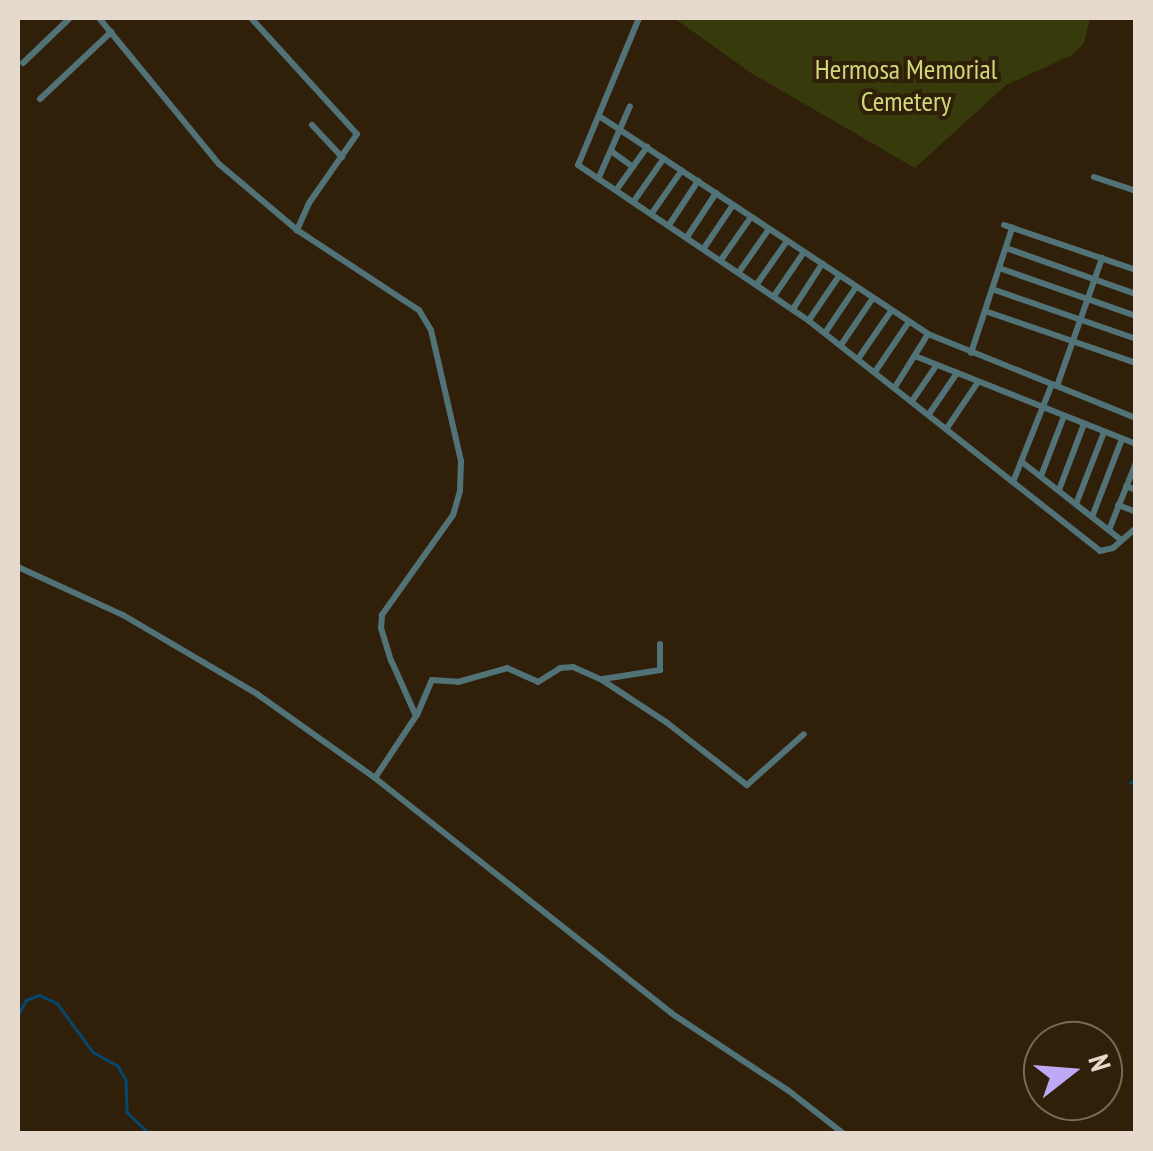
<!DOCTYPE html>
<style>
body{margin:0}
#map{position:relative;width:1153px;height:1151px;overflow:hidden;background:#30200a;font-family:"PT Sans Narrow",sans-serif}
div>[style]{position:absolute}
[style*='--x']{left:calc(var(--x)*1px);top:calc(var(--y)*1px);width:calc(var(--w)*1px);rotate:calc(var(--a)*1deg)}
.green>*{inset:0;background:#373a0b}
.stream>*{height:2.5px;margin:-1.25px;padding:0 1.25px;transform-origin:1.25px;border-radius:1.25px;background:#05476d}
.minor>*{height:6px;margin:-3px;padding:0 3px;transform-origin:3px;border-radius:3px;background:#517378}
span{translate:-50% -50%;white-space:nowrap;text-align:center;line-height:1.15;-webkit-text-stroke:8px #30200a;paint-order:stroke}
.park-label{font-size:28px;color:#d0d77a}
.frame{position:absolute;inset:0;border:20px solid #e5dacd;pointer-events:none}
.north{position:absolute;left:1023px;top:1021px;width:100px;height:100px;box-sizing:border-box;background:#30200a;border:2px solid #786a58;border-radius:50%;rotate:73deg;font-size:28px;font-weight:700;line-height:40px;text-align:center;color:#e5dacd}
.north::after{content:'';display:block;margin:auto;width:35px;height:45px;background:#bea9f5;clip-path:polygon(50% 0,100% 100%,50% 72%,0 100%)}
</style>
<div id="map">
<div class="green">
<div style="clip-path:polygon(674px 18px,1090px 18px,1084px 43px,1072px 55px,1006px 85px,915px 168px,751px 73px)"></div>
</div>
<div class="stream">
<div style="--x:1130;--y:783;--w:8;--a:-40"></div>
<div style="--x:18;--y:1015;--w:17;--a:-62"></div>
<div style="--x:26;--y:1000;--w:14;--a:-21"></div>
<div style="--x:39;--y:995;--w:20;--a:24"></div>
<div style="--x:57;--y:1003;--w:61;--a:53.7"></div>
<div style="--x:93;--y:1052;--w:29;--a:29"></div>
<div style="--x:118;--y:1066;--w:16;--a:60"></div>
<div style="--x:126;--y:1080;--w:32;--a:88"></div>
<div style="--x:127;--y:1112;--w:32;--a:44"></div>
</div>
<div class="minor">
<div style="--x:99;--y:18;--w:189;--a:50.6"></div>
<div style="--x:219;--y:164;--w:102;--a:40.2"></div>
<div style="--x:297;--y:230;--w:146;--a:33.3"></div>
<div style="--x:419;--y:310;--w:23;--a:59"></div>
<div style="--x:431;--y:330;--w:134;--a:77.1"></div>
<div style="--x:461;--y:461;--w:30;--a:92"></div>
<div style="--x:460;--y:491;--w:25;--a:106"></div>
<div style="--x:453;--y:515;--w:123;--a:125.4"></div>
<div style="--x:382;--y:615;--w:13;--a:94"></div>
<div style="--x:381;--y:628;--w:34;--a:73"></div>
<div style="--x:391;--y:660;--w:61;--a:65.9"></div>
<div style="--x:416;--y:716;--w:74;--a:123.5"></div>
<div style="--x:251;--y:18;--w:157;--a:47.6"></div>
<div style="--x:357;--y:134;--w:84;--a:124.8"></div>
<div style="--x:309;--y:203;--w:30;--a:114"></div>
<div style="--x:639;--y:18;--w:159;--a:112.5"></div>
<div style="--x:578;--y:165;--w:279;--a:34"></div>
<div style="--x:809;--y:321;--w:371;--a:38.3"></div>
<div style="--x:1100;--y:551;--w:13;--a:-13"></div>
<div style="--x:1113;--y:548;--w:30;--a:-41"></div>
<div style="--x:23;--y:63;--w:65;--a:-43.8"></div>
<div style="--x:40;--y:99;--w:98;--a:-43.3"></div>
<div style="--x:599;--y:116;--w:395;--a:33.5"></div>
<div style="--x:928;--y:334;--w:224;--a:22"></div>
<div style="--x:312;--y:125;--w:44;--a:46.8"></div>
<div style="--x:611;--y:151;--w:27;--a:36"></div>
<div style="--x:599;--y:177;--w:77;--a:-66.4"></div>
<div style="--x:1094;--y:177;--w:44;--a:18.4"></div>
<div style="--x:617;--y:189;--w:52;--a:-54.5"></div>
<div style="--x:634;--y:201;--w:52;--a:-55.1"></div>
<div style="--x:652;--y:213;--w:52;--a:-55.1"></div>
<div style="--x:669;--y:225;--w:53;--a:-56.6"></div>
<div style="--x:1004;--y:225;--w:139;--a:18.8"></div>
<div style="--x:687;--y:237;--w:53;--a:-56.6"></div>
<div style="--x:704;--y:248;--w:52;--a:-56"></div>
<div style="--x:1006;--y:248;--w:138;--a:19.5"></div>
<div style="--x:721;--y:260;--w:52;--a:-55.1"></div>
<div style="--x:999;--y:268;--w:145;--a:19.3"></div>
<div style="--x:739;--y:272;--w:52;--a:-55.1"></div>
<div style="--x:757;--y:284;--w:52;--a:-55.1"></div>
<div style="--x:992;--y:289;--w:152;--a:19.1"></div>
<div style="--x:774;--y:296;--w:53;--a:-55.7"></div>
<div style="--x:793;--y:309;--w:54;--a:-57.2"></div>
<div style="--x:985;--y:311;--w:160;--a:19"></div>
<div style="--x:809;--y:320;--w:53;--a:-55.7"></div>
<div style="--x:825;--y:333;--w:55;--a:-56"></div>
<div style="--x:841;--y:345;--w:57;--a:-55.8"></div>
<div style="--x:971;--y:353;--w:132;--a:-71.8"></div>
<div style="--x:915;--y:356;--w:238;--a:21.7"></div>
<div style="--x:858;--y:359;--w:58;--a:-55.5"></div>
<div style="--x:875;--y:372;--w:59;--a:-56"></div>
<div style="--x:1057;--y:386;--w:136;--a:-70.6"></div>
<div style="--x:895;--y:387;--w:62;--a:-58.1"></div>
<div style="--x:912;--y:401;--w:42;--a:-55.6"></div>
<div style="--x:929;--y:414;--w:50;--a:-55.7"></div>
<div style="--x:947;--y:428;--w:55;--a:-56"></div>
<div style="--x:1022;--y:462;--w:126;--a:38.2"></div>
<div style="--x:1041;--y:476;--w:64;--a:-69"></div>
<div style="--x:1013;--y:482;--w:105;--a:-68.3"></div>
<div style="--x:1126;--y:486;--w:11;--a:22"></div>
<div style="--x:1059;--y:490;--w:71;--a:-69.3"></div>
<div style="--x:1076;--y:504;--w:77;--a:-68.7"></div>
<div style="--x:1118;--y:505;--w:19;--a:21"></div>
<div style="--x:1092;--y:517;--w:84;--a:-69"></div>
<div style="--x:1109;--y:530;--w:72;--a:-68.1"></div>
<div style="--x:18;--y:567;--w:115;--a:24.6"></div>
<div style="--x:123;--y:615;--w:156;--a:30.5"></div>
<div style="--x:257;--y:694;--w:145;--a:35.4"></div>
<div style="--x:375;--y:778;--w:378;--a:38.4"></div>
<div style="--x:671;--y:1013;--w:141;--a:33.5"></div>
<div style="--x:789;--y:1091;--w:70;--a:38"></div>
<div style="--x:603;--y:679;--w:58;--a:-9"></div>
<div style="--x:660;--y:670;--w:26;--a:-90"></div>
<div style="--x:417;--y:715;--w:38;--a:-67"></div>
<div style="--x:432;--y:680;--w:26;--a:4"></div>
<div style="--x:458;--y:682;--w:51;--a:-15.9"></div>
<div style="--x:507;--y:668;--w:34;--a:24"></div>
<div style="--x:538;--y:682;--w:26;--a:-32"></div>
<div style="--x:560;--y:668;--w:13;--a:-4"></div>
<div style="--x:573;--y:667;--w:32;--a:24"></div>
<div style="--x:602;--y:680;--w:77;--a:33.3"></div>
<div style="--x:666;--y:722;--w:103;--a:37.9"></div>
<div style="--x:747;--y:785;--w:76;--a:-41.8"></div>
</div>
<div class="park-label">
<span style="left:906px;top:85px">Hermosa Memorial<br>Cemetery</span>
</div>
<div class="frame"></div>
<div class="north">N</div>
</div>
